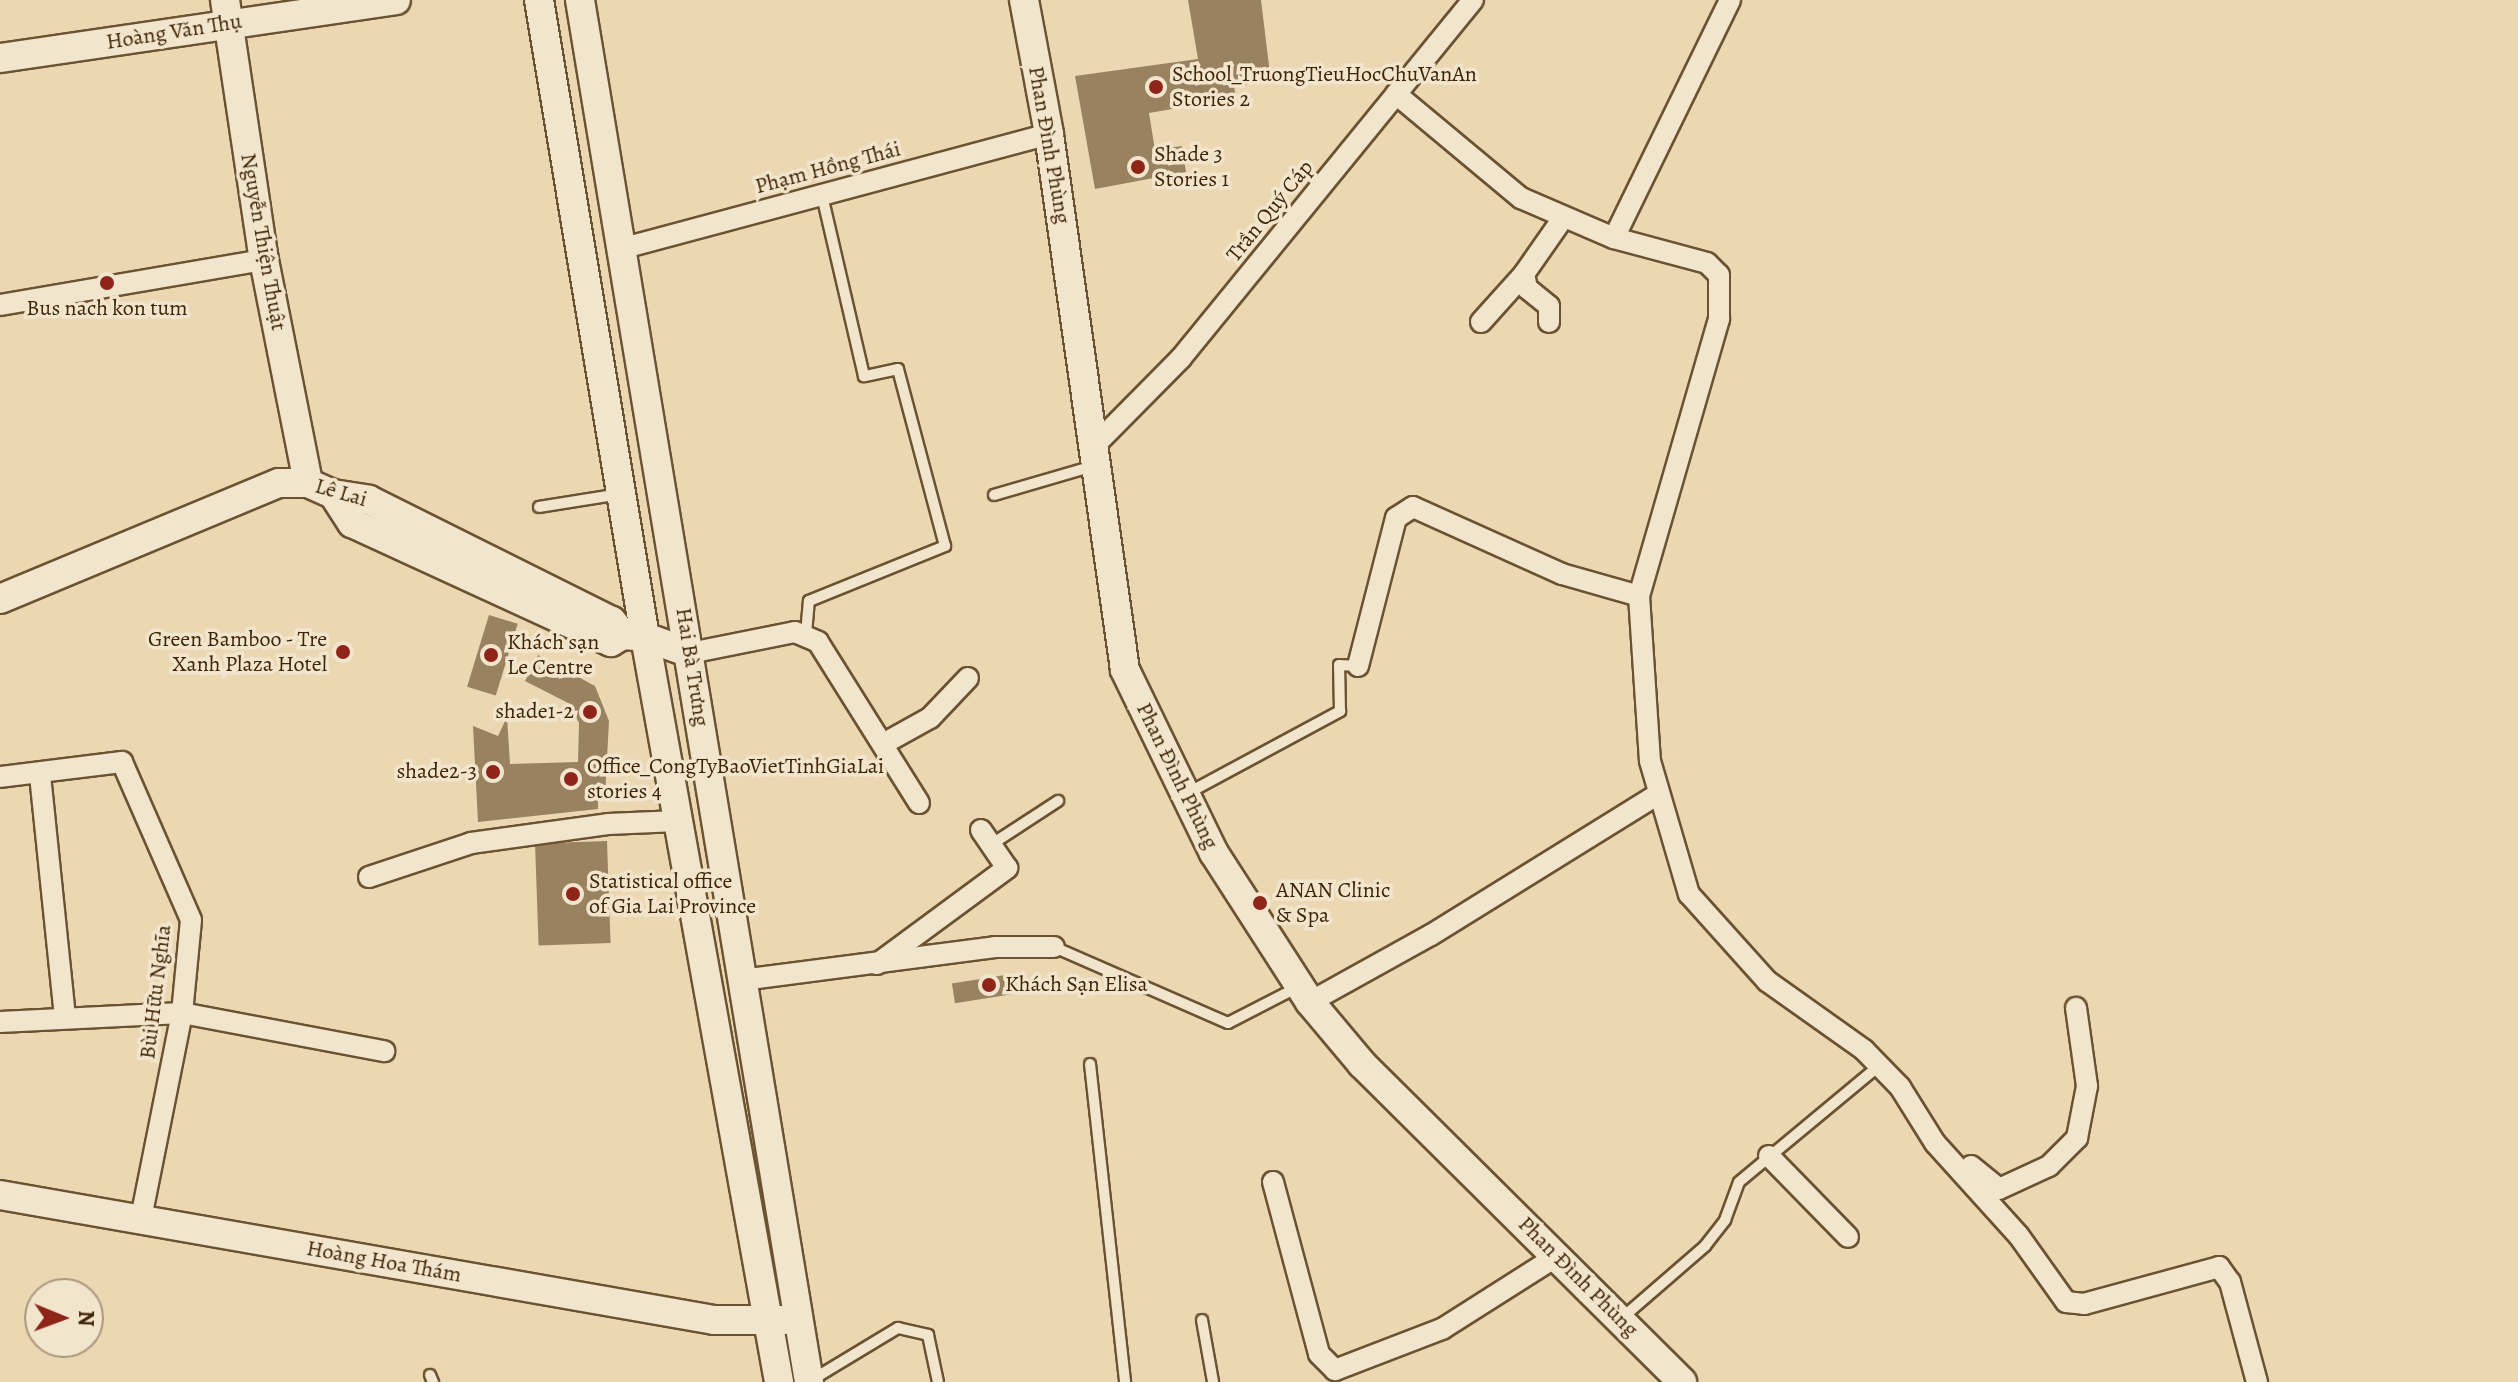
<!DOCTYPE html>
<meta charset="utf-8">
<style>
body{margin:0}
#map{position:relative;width:2518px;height:1382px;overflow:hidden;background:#ebd7b2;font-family:Alegreya,serif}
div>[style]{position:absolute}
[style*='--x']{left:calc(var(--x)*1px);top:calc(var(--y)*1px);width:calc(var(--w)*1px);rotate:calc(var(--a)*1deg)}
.building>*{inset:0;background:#99825f;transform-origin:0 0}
.roads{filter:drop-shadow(2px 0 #6b5230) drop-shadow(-2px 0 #6b5230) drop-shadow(0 2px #6b5230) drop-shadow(0 -2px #6b5230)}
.lane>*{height:10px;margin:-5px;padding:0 5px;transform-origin:5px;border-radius:5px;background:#f2e5cd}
.street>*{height:20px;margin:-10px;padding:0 10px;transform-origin:10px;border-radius:10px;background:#f2e5cd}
.secondary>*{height:28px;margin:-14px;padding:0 14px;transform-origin:14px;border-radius:14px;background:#f2e5cd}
.dots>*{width:22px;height:22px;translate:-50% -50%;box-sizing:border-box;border:4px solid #f2e5cd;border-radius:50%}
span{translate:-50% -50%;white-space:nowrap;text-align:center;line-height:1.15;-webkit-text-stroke:7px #f2e5cd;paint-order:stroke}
.street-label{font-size:22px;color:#402505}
.poi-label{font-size:22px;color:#402505}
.left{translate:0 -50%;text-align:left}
.right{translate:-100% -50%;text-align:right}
.north{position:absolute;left:24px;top:1278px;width:80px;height:80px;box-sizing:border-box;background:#f2e5cd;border:2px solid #ab987d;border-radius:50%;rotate:91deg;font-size:22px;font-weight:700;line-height:32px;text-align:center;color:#402505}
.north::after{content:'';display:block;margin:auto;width:28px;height:36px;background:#8f2418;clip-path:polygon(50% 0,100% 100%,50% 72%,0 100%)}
</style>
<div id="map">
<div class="building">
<div style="clip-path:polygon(1188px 0,1261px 0,1271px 82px,1234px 86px,1236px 98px,1149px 113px,1155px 150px,1182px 146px,1186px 172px,1095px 189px,1075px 76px,1198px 59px)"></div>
<div style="left:489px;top:615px;width:30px;height:75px;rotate:17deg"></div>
<div style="clip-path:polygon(538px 655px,595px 686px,609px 721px,605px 796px,598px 796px,598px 809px,478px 822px,473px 726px,498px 736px,507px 717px,510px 764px,578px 762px,579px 723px,570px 704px,525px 681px)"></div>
<div style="left:607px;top:841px;width:102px;height:72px;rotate:88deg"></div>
<div style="left:1024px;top:972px;width:20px;height:73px;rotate:81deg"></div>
</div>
<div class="roads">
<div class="lane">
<div style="--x:994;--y:495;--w:103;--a:-16.3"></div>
<div style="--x:539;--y:507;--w:82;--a:-9.1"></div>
<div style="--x:806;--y:634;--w:33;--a:-85"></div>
<div style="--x:809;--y:601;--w:147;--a:-22"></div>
<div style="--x:945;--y:546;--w:183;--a:-104.9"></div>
<div style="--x:898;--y:369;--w:35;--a:168"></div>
<div style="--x:864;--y:376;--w:186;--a:-103.1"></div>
<div style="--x:1188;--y:793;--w:173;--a:-28.3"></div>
<div style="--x:1340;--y:711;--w:46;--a:-91.2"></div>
<div style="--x:1339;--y:665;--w:19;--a:3"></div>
<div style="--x:992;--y:844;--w:79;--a:-33.1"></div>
<div style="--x:1054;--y:947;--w:190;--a:23.6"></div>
<div style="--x:1228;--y:1023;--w:79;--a:-27.2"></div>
<div style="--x:1090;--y:1064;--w:320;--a:83.7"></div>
<div style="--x:1622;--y:1318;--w:110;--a:-40.9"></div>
<div style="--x:1705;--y:1246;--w:33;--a:-52"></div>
<div style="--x:1725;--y:1220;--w:40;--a:-69.8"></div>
<div style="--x:1739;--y:1182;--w:183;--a:-39.7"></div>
<div style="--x:1202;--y:1320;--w:63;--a:79.9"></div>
<div style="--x:430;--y:1375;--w:8;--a:67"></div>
<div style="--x:810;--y:1381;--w:103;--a:-31.1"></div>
<div style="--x:898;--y:1328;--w:31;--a:13"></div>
<div style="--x:928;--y:1335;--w:48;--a:78"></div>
</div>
<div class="street">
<div style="--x:1396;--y:94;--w:163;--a:39.8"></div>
<div style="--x:1521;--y:198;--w:101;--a:23.3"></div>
<div style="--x:1614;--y:238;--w:96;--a:15"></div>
<div style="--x:1707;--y:263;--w:17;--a:45"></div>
<div style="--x:1719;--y:275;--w:44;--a:90"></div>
<div style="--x:1719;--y:319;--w:288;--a:106.1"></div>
<div style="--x:1639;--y:596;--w:165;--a:86.2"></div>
<div style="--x:1650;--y:761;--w:139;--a:73.7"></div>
<div style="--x:1689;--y:894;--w:117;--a:48.1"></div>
<div style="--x:1767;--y:981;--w:119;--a:35.4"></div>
<div style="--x:1864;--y:1050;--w:52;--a:45.8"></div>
<div style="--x:1900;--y:1087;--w:66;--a:58"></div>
<div style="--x:1935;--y:1143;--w:125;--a:47.9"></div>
<div style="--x:2019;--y:1236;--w:81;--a:54.5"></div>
<div style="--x:2066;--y:1302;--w:18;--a:6"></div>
<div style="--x:2084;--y:1304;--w:140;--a:-15.3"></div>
<div style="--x:2219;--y:1267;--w:19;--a:54"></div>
<div style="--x:2230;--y:1282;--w:104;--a:74.9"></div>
<div style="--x:1614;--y:238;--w:265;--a:-64"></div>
<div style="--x:620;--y:249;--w:444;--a:-15"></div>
<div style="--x:0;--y:305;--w:268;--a:-9.7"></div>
<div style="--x:1481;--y:322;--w:64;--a:-48.1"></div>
<div style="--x:1549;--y:322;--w:16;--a:-90"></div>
<div style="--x:1549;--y:306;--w:28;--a:-141"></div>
<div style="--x:1527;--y:288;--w:14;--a:-102"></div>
<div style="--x:1524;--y:274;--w:68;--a:-55.1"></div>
<div style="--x:1096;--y:444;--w:121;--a:-45.3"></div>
<div style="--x:1181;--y:358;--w:462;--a:-50.8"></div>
<div style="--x:690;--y:653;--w:107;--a:-11.3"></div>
<div style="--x:795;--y:632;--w:25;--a:23"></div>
<div style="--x:818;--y:642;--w:190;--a:57.9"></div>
<div style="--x:1358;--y:666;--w:153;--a:-75.6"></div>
<div style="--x:1396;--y:518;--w:20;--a:-33"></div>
<div style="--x:1413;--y:507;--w:163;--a:24.2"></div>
<div style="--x:1562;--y:574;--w:80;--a:15.9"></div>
<div style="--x:883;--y:744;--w:54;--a:-29"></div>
<div style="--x:930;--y:718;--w:55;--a:-46.5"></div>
<div style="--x:40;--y:775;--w:242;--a:84.1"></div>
<div style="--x:0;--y:777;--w:123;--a:-7"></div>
<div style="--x:122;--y:762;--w:172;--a:66.4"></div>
<div style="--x:191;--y:920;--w:93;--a:95.5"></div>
<div style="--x:182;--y:1013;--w:210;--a:101.3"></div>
<div style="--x:369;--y:877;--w:108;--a:-18.4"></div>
<div style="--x:471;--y:843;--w:138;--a:-7.9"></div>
<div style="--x:608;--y:824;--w:70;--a:-2.5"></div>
<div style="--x:877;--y:964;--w:162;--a:-36.4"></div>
<div style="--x:1007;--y:868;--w:46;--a:-124.4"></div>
<div style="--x:742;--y:980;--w:255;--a:-7.4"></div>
<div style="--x:995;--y:947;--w:59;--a:0"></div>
<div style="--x:1310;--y:1002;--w:138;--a:-29"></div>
<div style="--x:1431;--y:935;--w:267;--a:-31.8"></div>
<div style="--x:0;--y:1022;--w:182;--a:-2.8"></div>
<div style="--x:182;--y:1013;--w:206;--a:10.7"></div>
<div style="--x:1769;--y:1156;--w:113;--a:45.7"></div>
<div style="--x:1971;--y:1166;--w:36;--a:39"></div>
<div style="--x:1999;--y:1189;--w:55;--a:-24.7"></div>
<div style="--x:2049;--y:1166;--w:40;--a:-45"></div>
<div style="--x:2077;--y:1138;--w:53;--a:-79.1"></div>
<div style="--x:2087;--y:1086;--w:79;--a:-98"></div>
<div style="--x:1273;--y:1182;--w:178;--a:75"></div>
<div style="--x:1319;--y:1354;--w:23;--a:45"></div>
<div style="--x:1335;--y:1370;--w:115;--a:-21"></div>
<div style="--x:1442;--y:1329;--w:136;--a:-32.4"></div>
</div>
<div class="secondary">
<div style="--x:225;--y:0;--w:263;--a:81.5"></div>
<div style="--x:264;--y:260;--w:227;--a:78.8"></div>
<div style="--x:539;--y:0;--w:646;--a:80.55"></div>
<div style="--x:645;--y:637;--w:757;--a:79.8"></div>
<div style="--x:580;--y:0;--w:1401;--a:80.59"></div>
<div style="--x:1024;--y:0;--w:136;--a:79.4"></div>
<div style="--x:1049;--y:134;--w:541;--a:81.93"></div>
<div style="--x:1125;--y:670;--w:203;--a:64.1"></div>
<div style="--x:1214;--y:853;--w:177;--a:57.2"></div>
<div style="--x:1310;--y:1002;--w:81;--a:50"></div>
<div style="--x:1362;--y:1064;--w:451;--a:44.8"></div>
<div style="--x:0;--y:58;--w:400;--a:-8.3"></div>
<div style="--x:333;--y:494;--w:35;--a:57"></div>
<div style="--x:352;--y:523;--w:285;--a:24.7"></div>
<div style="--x:611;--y:642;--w:14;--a:-30"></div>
<div style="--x:623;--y:635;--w:22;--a:5"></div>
<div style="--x:645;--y:637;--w:48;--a:19.6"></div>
<div style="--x:0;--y:599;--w:302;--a:-22.6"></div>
<div style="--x:279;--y:483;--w:29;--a:0"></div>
<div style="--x:308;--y:483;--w:27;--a:24"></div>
<div style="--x:333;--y:494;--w:36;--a:9"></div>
<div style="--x:369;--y:500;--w:271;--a:26.5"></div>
<div style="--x:612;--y:621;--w:18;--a:52"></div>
<div style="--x:0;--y:1195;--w:725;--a:9.93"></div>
<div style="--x:714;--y:1320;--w:70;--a:0"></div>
</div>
</div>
<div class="dots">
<div style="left:1156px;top:87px;background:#8f2418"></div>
<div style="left:1138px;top:167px;background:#8f2418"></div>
<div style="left:107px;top:283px;background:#8f2418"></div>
<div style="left:343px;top:652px;background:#8f2418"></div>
<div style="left:491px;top:655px;background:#8f2418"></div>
<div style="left:590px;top:712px;background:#8f2418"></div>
<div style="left:493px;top:772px;background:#8f2418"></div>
<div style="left:571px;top:779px;background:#8f2418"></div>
<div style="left:573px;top:894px;background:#8f2418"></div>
<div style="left:1260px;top:903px;background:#8f2418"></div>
<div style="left:989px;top:985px;background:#8f2418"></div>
</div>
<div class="street-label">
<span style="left:174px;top:32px;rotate:-9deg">Hoàng Văn Thụ</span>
<span style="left:1049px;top:145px;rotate:80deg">Phan Đình Phùng</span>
<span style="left:828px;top:168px;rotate:-15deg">Phạm Hồng Thái</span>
<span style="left:1270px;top:211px;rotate:-51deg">Trần Quý Cáp</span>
<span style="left:263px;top:242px;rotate:80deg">Nguyễn Thiện Thuật</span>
<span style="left:341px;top:493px;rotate:16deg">Lê Lai</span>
<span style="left:692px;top:667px;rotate:81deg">Hai Bà Trưng</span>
<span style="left:1177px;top:776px;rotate:64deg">Phan Đình Phùng</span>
<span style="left:156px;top:992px;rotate:-83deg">Bùi Hữu Nghĩa</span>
<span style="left:384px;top:1262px;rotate:10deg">Hoàng Hoa Thám</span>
<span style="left:1578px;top:1277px;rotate:45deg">Phan Đình Phùng</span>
</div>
<div class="poi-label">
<span class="left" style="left:1172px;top:87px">School_TruongTieuHocChuVanAn<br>Stories 2</span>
<span class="left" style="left:1154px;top:167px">Shade 3<br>Stories 1</span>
<span style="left:107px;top:309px">Bus nach kon tum</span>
<span class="right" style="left:327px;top:652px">Green Bamboo - Tre<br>Xanh Plaza Hotel</span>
<span class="left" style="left:507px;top:655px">Khách sạn<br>Le Centre</span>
<span class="right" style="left:574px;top:712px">shade1-2</span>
<span class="left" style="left:587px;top:779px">Office_CongTyBaoVietTinhGiaLai<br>stories 4</span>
<span class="right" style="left:477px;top:772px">shade2-3</span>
<span class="left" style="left:589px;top:894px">Statistical office<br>of Gia Lai Province</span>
<span class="left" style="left:1276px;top:903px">ANAN Clinic<br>&amp; Spa</span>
<span class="left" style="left:1005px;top:985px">Khách Sạn Elisa</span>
</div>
<div class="north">N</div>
</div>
